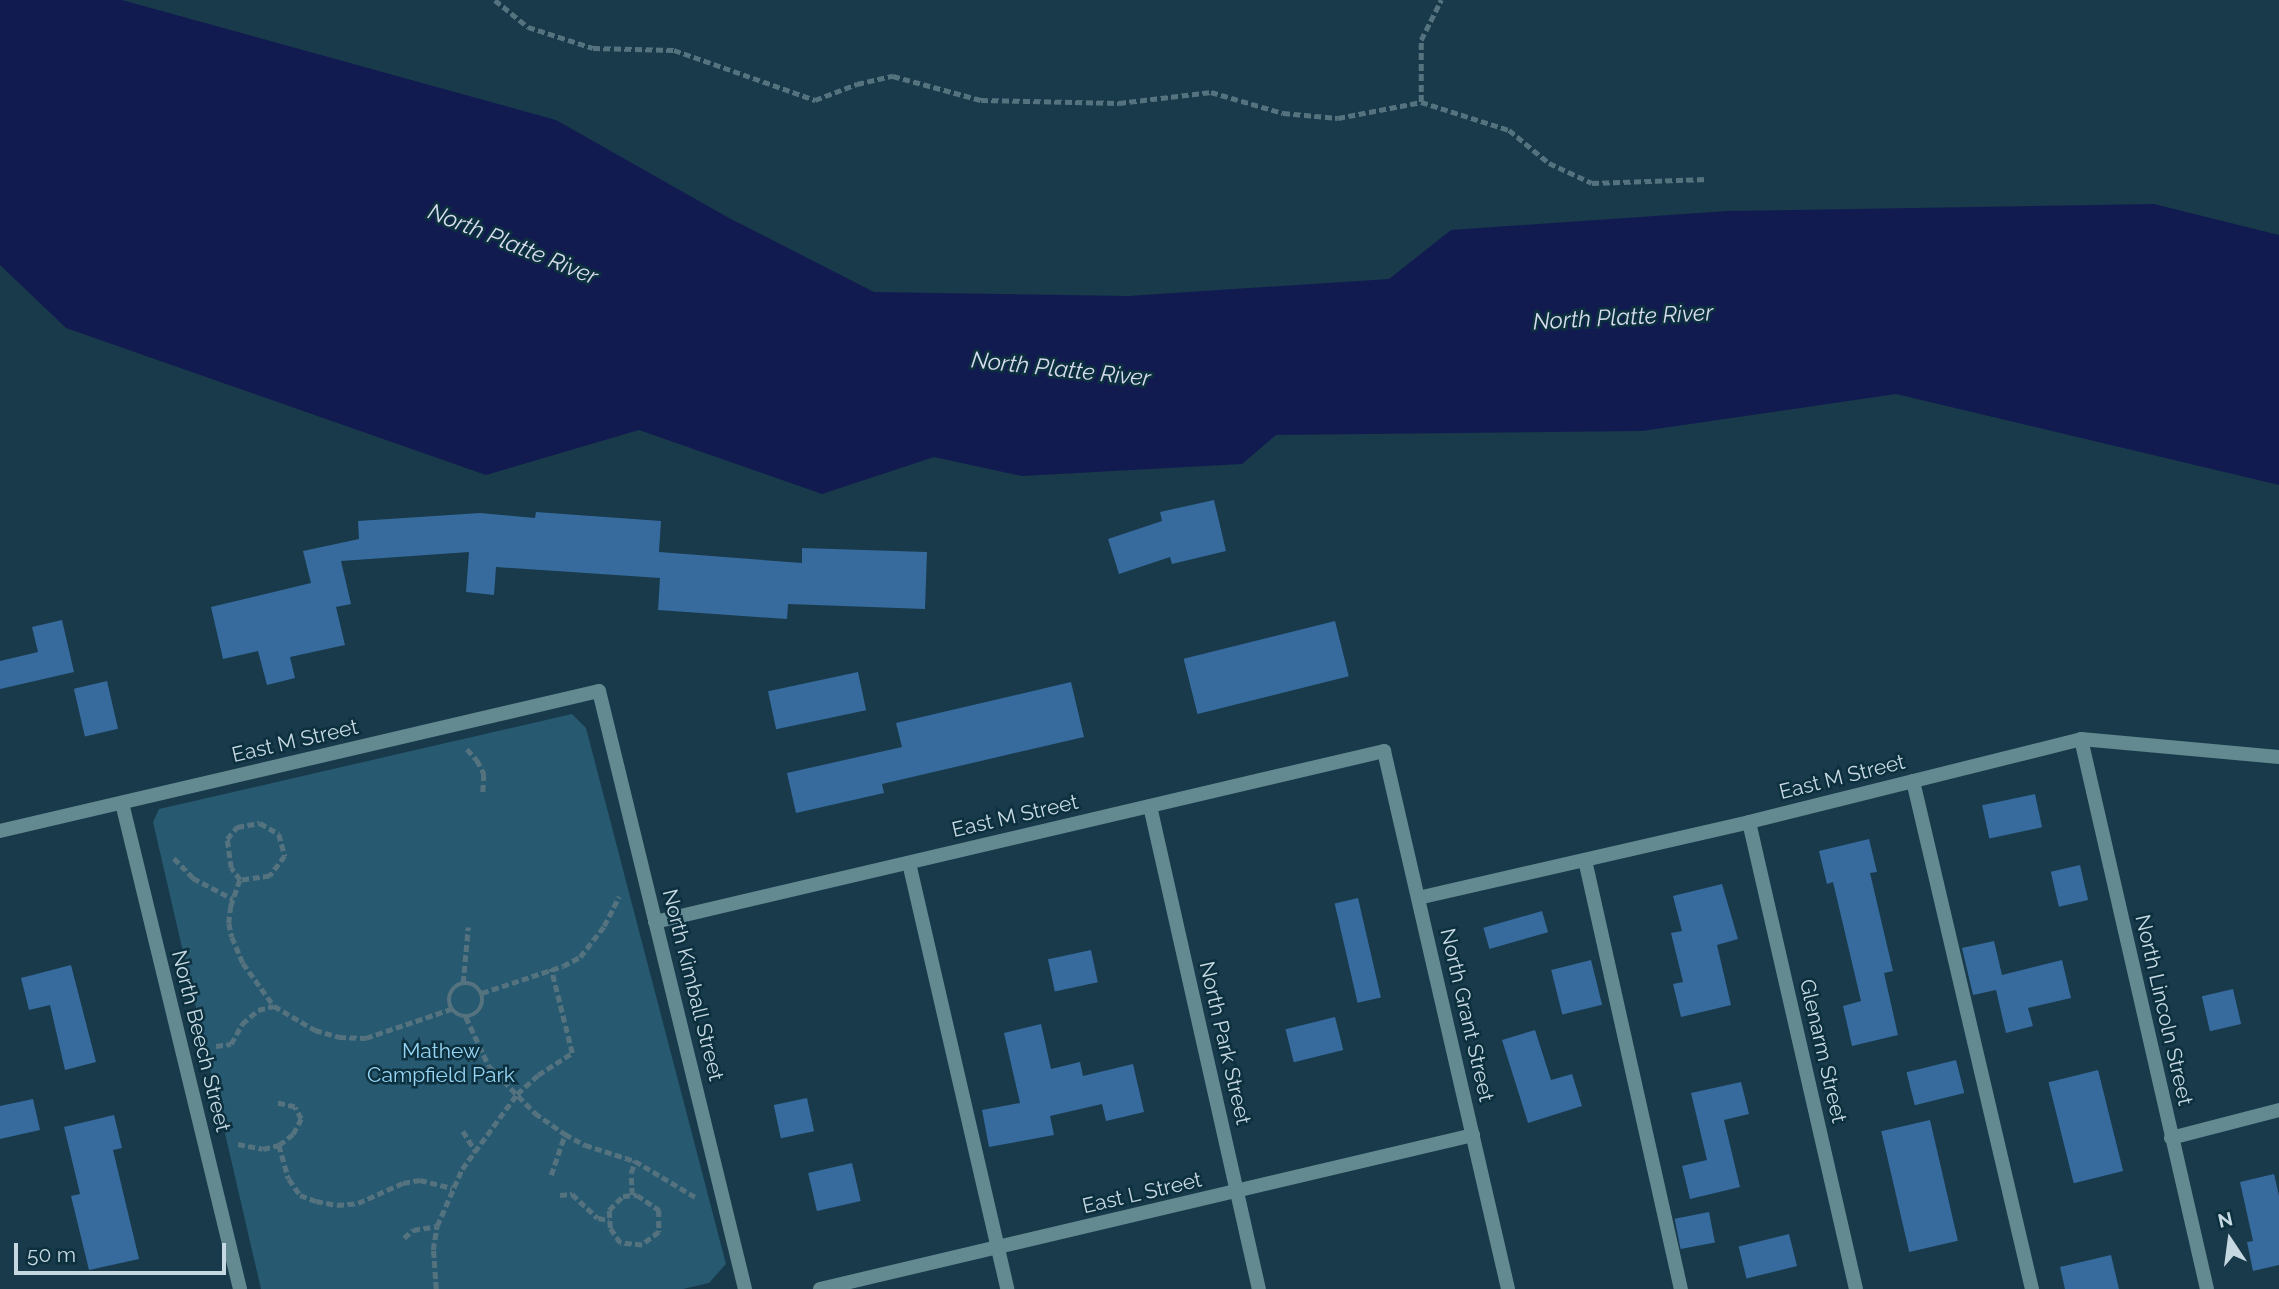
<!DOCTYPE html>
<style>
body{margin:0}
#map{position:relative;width:2279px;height:1289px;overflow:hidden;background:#183a4a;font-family:Raleway,sans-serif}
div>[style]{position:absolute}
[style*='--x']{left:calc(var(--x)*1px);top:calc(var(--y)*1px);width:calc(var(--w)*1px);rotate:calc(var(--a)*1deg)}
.green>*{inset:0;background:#275970}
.water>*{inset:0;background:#121b50}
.building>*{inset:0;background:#376a9d;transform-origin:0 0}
.path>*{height:4.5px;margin-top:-2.25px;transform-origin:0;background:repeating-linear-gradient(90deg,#55727f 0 7px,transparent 0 10.5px)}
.path>.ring{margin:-2.25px;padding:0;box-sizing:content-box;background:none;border:4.5px solid #55727f;border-radius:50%}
.service>*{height:14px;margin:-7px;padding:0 7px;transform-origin:7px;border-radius:7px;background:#638a91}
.minor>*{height:14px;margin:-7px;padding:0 7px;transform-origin:7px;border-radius:7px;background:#638a91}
span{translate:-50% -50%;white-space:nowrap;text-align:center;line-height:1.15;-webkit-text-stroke:5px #0d303f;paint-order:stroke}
.street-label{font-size:21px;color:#c6d9e2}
.park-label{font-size:21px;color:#96d5f4}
.water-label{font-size:23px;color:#d6dcee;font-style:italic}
.north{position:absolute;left:2195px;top:1205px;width:70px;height:70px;-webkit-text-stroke:5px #0d303f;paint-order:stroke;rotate:347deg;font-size:19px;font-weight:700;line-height:28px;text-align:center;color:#c6d9e2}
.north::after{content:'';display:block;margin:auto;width:24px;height:32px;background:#c6d9e2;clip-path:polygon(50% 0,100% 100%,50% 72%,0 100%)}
.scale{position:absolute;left:14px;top:1243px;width:212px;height:32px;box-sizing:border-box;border:4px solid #c6d9e2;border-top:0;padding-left:9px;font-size:21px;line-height:24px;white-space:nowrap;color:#c6d9e2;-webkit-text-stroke:5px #0d303f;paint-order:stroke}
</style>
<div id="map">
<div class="green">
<div style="clip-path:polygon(572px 714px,586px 728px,726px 1264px,709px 1283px,683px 1289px,261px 1289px,153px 822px,159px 809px)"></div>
</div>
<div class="water">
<div style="clip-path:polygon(0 0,122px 0,556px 120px,729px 218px,874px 292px,1128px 296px,1389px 279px,1451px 230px,1727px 211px,2154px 204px,2279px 235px,2279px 485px,1896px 394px,1642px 431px,1276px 435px,1242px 464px,1022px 476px,934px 457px,822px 494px,639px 430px,486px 475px,66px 328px,0 265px)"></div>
</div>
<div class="building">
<div style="clip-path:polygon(1214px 500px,1226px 551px,1172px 564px,1170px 557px,1119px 574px,1108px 539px,1162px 521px,1160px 512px)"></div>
<div style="clip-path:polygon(536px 512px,661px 521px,659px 552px,802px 563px,802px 548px,927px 552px,925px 609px,788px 604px,787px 619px,658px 610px,660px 578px,496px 567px,494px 595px,466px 592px,469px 552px,341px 561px,351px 604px,336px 607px,345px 645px,290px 657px,295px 678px,267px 685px,258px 651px,223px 659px,211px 607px,311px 583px,303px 551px,359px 539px,358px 521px,480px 513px,535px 518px)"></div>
<div style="clip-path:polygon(62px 620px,74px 672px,0 689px,0 661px,38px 652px,32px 627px)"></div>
<div style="left:1335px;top:621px;width:57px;height:156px;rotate:76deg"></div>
<div style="left:858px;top:672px;width:39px;height:92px;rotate:78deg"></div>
<div style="left:107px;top:681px;width:49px;height:34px;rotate:77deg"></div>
<div style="clip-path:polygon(1071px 682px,1084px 737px,882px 784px,884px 793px,796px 813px,787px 773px,902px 747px,896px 723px)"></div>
<div style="left:2035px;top:794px;width:34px;height:54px;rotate:78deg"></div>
<div style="clip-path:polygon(1869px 839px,1877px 872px,1870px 873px,1893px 971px,1884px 973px,1898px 1035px,1852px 1046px,1843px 1006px,1861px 1001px,1833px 882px,1827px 884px,1819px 851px)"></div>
<div style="left:2080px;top:865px;width:36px;height:30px;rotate:77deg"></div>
<div style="clip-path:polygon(1722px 884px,1738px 939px,1717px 945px,1731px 1005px,1681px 1017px,1673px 984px,1683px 982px,1671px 933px,1682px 931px,1673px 896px)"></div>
<div style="left:1358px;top:898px;width:102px;height:24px;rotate:77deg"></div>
<div style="left:1542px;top:911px;width:22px;height:61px;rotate:74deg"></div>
<div style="clip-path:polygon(1994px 941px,2002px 975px,2062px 960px,2071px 998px,2028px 1008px,2033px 1026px,2006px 1033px,1996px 990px,1973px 995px,1962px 948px)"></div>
<div style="left:1091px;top:950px;width:33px;height:44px;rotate:78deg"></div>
<div style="left:1591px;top:960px;width:46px;height:41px;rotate:76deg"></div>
<div style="clip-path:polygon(71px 965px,96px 1062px,65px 1070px,50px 1005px,29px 1010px,21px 978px)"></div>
<div style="left:2233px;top:989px;width:36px;height:32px;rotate:77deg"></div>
<div style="left:1335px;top:1017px;width:34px;height:51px;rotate:76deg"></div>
<div style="clip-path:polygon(1041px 1024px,1051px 1069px,1080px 1062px,1083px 1076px,1133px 1064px,1144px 1112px,1106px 1121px,1102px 1104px,1050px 1116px,1054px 1135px,989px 1147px,982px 1110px,1020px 1103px,1004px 1033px)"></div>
<div style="clip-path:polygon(1535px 1030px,1551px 1080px,1572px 1074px,1582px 1106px,1528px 1123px,1502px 1040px)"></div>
<div style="left:1956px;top:1060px;width:34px;height:51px;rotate:76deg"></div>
<div style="left:2098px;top:1070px;width:104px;height:51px;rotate:76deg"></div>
<div style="clip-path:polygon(1741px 1082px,1749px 1114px,1724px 1120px,1740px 1187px,1690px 1199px,1682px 1166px,1707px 1160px,1691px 1093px)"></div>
<div style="left:807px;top:1098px;width:34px;height:34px;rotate:78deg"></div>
<div style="clip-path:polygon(33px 1099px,40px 1130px,0 1139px,0 1106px)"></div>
<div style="clip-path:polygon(114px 1115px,122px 1148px,113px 1150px,139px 1259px,89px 1270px,71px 1196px,80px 1194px,64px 1127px)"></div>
<div style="left:1930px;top:1120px;width:124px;height:50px;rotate:77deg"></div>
<div style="left:852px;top:1163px;width:39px;height:45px;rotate:77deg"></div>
<div style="clip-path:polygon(2274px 1174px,2279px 1196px,2279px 1265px,2253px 1271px,2247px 1242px,2253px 1241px,2240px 1182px)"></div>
<div style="left:1709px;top:1212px;width:31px;height:35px;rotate:79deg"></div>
<div style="left:1789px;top:1234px;width:33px;height:52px;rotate:76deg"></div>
<div style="clip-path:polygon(2111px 1255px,2119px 1289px,2065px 1289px,2060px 1267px)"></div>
</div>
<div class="path">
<div style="--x:495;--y:0;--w:43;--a:39.3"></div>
<div style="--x:528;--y:27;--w:68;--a:17.9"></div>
<div style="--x:593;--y:48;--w:81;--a:1.4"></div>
<div style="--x:674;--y:50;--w:150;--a:19.5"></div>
<div style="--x:815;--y:100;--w:45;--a:-20.9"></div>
<div style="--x:857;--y:84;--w:37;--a:-13"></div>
<div style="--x:893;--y:76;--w:91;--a:15.3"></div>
<div style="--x:981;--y:100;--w:138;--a:1.2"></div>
<div style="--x:1119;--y:103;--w:93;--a:-6.8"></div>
<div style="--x:1211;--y:92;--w:75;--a:16.3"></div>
<div style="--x:1283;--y:113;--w:55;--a:5.2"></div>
<div style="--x:1338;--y:118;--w:85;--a:-10.9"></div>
<div style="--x:1421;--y:102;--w:62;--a:-90"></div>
<div style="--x:1421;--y:40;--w:45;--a:-63.4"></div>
<div style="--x:1421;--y:102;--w:92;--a:17.7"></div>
<div style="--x:1509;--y:130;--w:52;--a:39.5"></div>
<div style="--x:1549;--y:163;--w:47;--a:24.9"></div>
<div style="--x:1592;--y:183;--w:115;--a:-2"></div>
<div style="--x:467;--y:749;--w:15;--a:48"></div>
<div style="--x:477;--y:760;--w:16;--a:63"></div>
<div style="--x:484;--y:774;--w:19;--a:93"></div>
<div style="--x:260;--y:823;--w:22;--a:30"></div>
<div style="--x:279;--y:834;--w:23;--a:75"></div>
<div style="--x:285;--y:856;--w:25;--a:127"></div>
<div style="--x:270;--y:876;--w:30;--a:172"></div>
<div style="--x:240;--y:880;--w:15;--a:-127"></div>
<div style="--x:231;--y:868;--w:29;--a:-98"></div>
<div style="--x:227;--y:839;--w:16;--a:-50"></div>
<div style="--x:237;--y:827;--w:23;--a:-10"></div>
<div style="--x:174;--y:858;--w:28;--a:46"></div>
<div style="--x:193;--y:878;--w:45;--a:27.7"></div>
<div style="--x:240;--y:880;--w:28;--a:109"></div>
<div style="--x:231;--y:906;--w:17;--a:97"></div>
<div style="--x:229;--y:923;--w:14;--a:78"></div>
<div style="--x:232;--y:937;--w:28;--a:67"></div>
<div style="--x:243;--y:963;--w:53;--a:54.2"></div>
<div class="ring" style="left:449px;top:983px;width:29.5px;height:29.5px"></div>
<div style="--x:463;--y:983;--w:56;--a:-84.9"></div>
<div style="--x:482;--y:993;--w:85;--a:-18.4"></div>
<div style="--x:563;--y:966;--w:19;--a:-28"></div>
<div style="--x:580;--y:957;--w:39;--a:-52"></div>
<div style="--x:604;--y:926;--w:33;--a:-63"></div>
<div style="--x:466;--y:1017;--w:54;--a:64.9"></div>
<div style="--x:489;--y:1066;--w:66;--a:45.6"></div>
<div style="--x:535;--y:1113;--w:37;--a:35"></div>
<div style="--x:565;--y:1134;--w:23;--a:29"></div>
<div style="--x:585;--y:1145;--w:52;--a:17.7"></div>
<div style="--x:635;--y:1161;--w:72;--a:30.8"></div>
<div style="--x:216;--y:1046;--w:15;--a:-8"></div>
<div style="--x:231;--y:1044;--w:23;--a:-61"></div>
<div style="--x:242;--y:1024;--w:21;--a:-41"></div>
<div style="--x:258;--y:1010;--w:16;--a:-14"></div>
<div style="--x:274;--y:1006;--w:48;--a:30.3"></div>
<div style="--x:315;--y:1030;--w:25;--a:16"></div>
<div style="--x:339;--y:1037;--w:27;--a:2"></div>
<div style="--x:366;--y:1038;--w:90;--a:-18.8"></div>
<div style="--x:463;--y:1131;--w:25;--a:58"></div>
<div style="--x:238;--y:1144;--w:25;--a:11"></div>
<div style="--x:263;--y:1149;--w:16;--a:-14"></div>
<div style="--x:279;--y:1145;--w:18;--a:-38"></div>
<div style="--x:293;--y:1134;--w:17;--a:-62"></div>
<div style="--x:301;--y:1119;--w:13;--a:-117"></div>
<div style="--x:295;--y:1107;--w:18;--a:-167"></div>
<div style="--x:279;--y:1145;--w:35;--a:74"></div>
<div style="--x:289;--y:1179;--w:19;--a:55"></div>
<div style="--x:300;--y:1195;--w:17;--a:21"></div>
<div style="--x:316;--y:1201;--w:21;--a:11"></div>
<div style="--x:337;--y:1205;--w:21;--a:-5"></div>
<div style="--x:358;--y:1203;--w:49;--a:-24"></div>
<div style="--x:403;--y:1183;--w:17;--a:-10"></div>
<div style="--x:420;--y:1180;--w:33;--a:14"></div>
<div style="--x:551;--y:1175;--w:43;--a:-71.1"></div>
<div style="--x:560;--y:1195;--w:12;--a:-5"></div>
<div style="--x:572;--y:1194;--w:35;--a:43"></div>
<div style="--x:598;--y:1218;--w:11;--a:10"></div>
<div style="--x:632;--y:1195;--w:22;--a:-93"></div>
<div style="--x:631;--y:1173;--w:13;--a:-72"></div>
<div style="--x:637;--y:1195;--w:27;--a:34"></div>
<div style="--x:659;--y:1210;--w:22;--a:90"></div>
<div style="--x:659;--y:1232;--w:21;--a:143"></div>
<div style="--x:642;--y:1245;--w:22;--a:-175"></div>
<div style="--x:620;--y:1243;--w:18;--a:-124"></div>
<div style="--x:610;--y:1228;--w:18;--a:-93"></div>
<div style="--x:609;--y:1210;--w:20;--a:-45"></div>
<div style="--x:623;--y:1196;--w:14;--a:-4"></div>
<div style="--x:404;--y:1238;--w:12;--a:-42"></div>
<div style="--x:413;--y:1230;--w:24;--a:-9"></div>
<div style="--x:436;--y:1289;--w:39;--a:-94"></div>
<div style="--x:433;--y:1250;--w:24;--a:-81"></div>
<div style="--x:437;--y:1226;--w:62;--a:-66.3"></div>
<div style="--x:462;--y:1169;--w:93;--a:-53.7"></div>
<div style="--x:517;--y:1094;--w:28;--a:-42"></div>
<div style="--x:538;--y:1075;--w:40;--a:-32.9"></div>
<div style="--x:572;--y:1053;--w:87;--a:-104"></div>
</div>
<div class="service">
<div style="--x:1913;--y:781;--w:522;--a:76.82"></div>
<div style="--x:1585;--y:860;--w:440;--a:77.4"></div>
<div style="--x:909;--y:863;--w:437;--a:77"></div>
</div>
<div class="minor">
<div style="--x:2081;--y:739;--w:564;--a:77.1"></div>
<div style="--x:122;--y:803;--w:500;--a:76.35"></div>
<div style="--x:1150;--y:806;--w:495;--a:77.3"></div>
<div style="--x:1749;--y:822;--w:479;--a:77.1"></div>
<div style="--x:0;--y:831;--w:615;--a:-13.16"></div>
<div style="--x:599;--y:691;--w:616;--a:76.28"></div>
<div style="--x:1418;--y:898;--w:340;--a:-12.9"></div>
<div style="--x:1749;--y:822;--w:342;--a:-14"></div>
<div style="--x:2081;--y:739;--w:199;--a:5.2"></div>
<div style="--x:655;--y:922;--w:749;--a:-13.2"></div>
<div style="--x:1384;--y:751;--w:552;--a:77.02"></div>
<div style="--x:2171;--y:1138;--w:112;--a:-14.5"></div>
<div style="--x:820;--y:1289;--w:671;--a:-13.27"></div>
</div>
<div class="street-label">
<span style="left:295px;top:741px;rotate:-13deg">East M Street</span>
<span style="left:1842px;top:777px;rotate:-14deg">East M Street</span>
<span style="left:1015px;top:816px;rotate:-13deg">East M Street</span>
<span style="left:693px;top:985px;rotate:76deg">North Kimball Street</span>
<span style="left:2164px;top:1010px;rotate:77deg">North Lincoln Street</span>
<span style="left:1467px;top:1015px;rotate:77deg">North Grant Street</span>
<span style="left:201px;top:1041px;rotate:76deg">North Beech Street</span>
<span style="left:1225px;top:1043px;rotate:77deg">North Park Street</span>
<span style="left:1823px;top:1051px;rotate:77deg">Glenarm Street</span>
<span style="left:1142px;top:1193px;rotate:-13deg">East L Street</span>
</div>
<div class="park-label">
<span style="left:441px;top:1063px">Mathew<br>Campfield Park</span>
</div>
<div class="water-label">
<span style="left:513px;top:244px;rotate:22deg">North Platte River</span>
<span style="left:1623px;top:317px;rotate:-3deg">North Platte River</span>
<span style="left:1061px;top:369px;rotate:6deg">North Platte River</span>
</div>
<div class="north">N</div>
<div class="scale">50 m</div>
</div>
